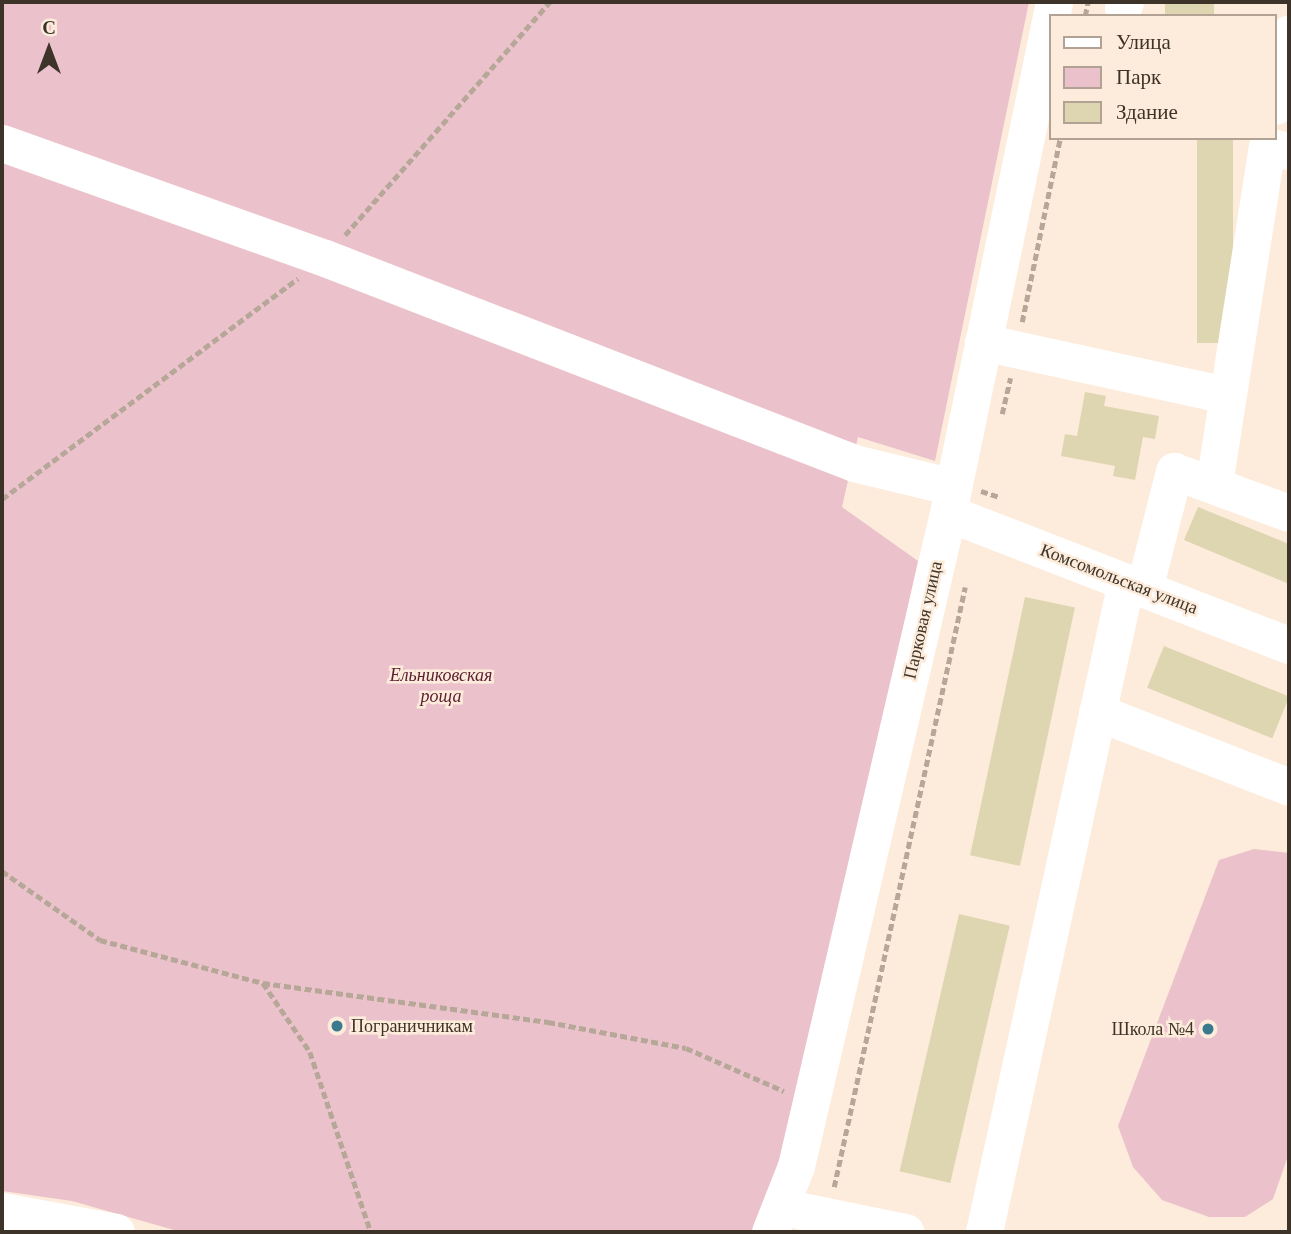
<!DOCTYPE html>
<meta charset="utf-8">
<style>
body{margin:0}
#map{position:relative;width:1291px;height:1234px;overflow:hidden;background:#fdecdb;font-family:Georgia,serif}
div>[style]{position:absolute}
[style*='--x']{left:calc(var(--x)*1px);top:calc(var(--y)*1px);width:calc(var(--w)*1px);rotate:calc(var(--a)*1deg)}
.green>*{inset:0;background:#ebc2cb}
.building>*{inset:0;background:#ded6b1;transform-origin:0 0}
.path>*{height:4.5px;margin-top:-2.25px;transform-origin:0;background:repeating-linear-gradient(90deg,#b6a798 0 7px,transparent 0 10.5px)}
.minor>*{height:37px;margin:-18.5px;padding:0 18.5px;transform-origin:18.5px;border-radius:18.5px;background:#fff}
.dots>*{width:19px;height:19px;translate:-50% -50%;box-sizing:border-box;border:4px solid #fdecdb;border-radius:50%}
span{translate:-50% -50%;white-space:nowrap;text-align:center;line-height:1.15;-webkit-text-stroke:5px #fdecdb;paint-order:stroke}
.street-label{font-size:18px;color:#3e3328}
.park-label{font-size:18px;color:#5c1e33;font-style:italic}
.poi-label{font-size:18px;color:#3e3328}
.left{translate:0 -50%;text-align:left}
.right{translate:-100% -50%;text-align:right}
.frame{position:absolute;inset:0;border:4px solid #3e3328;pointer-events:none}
.legend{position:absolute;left:1049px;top:14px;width:228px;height:126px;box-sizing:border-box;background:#fdecdb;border:2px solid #b1a293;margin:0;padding:9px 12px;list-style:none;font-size:21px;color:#3e3328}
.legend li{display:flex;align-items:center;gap:14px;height:35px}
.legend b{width:35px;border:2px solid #b1a293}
.north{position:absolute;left:14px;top:14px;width:70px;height:70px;-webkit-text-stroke:5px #fdecdb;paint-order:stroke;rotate:0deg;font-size:19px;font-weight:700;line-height:28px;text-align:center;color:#3e3328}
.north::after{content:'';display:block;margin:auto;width:24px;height:32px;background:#3e3328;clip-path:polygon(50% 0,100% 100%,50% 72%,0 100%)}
</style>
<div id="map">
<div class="green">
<div style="clip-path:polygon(2px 2px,1029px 2px,935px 461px,858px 437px,842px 507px,918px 561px,784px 1177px,752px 1232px,181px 1232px,72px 1201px,2px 1191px)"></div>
<div style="clip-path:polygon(1254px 849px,1289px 853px,1289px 1153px,1273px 1199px,1245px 1217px,1209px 1217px,1162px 1200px,1133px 1167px,1118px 1126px,1219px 860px)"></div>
</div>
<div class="building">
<div style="left:1165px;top:2px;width:49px;height:14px"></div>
<div style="left:1197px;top:138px;width:36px;height:205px"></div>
<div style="clip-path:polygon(1085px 392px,1106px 396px,1104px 406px,1159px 416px,1155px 439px,1143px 437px,1135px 480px,1113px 476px,1115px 466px,1061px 456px,1065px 434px,1077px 436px)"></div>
<div style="clip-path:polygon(1198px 507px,1289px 544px,1289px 584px,1184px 540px)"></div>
<div style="left:1025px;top:597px;width:51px;height:264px;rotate:12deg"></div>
<div style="left:1164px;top:646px;width:135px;height:45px;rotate:22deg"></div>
<div style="left:959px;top:914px;width:52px;height:264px;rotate:13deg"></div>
</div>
<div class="path">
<div style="--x:1085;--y:16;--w:14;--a:-78"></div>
<div style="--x:345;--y:235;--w:310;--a:-48.7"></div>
<div style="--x:1022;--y:322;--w:188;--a:-78.3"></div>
<div style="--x:1002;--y:414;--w:37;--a:-77"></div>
<div style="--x:981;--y:491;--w:19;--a:18"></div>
<div style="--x:2;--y:499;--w:369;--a:-36.7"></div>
<div style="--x:2;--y:871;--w:120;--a:35.1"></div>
<div style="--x:100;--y:940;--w:169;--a:14.8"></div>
<div style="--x:263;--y:983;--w:83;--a:55.7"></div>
<div style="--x:310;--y:1052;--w:190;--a:71.3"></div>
<div style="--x:263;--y:983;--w:288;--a:7.8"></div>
<div style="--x:548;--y:1022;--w:140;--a:10.7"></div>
<div style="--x:686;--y:1048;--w:107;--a:23.7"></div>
<div style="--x:834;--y:1187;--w:614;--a:-77.68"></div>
</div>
<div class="minor">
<div style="--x:1123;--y:8;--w:6;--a:-72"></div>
<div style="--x:1275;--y:106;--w:74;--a:-79.1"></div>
<div style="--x:2;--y:143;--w:343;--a:19.6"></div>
<div style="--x:325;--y:258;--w:567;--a:21.18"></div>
<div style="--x:854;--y:463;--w:102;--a:13.6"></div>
<div style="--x:983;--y:342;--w:249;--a:12.3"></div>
<div style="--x:1214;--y:484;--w:342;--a:-81.1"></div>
<div style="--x:1267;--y:146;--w:23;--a:13"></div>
<div style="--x:948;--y:513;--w:366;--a:21.2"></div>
<div style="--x:1144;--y:589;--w:122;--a:-75.7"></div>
<div style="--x:1174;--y:471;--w:122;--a:20.1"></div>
<div style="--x:1097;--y:712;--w:206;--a:21.3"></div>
<div style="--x:783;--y:1207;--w:125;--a:11.6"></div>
<div style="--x:2;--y:1211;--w:116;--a:10.4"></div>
<div style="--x:770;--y:1232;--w:71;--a:-68.5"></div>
<div style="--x:796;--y:1166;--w:670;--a:-76.9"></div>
<div style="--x:948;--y:513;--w:522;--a:-78.28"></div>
<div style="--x:984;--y:1232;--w:665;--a:-77.68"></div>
</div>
<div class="dots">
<div style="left:337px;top:1026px;background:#3b798f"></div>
<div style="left:1208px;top:1029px;background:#3b798f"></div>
</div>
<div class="street-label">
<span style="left:1119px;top:579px;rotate:21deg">Комсомольская улица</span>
<span style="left:923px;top:620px;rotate:-77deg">Парковая улица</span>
</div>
<div class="park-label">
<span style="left:441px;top:686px">Ельниковская<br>роща</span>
</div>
<div class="poi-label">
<span class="left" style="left:351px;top:1026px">Пограничникам</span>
<span class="right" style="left:1194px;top:1029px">Школа №4</span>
</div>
<div class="frame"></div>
<ul class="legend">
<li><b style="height:9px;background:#fff"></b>Улица</li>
<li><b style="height:19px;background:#ebc2cb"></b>Парк</li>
<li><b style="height:19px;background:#ded6b1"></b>Здание</li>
</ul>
<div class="north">С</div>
</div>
